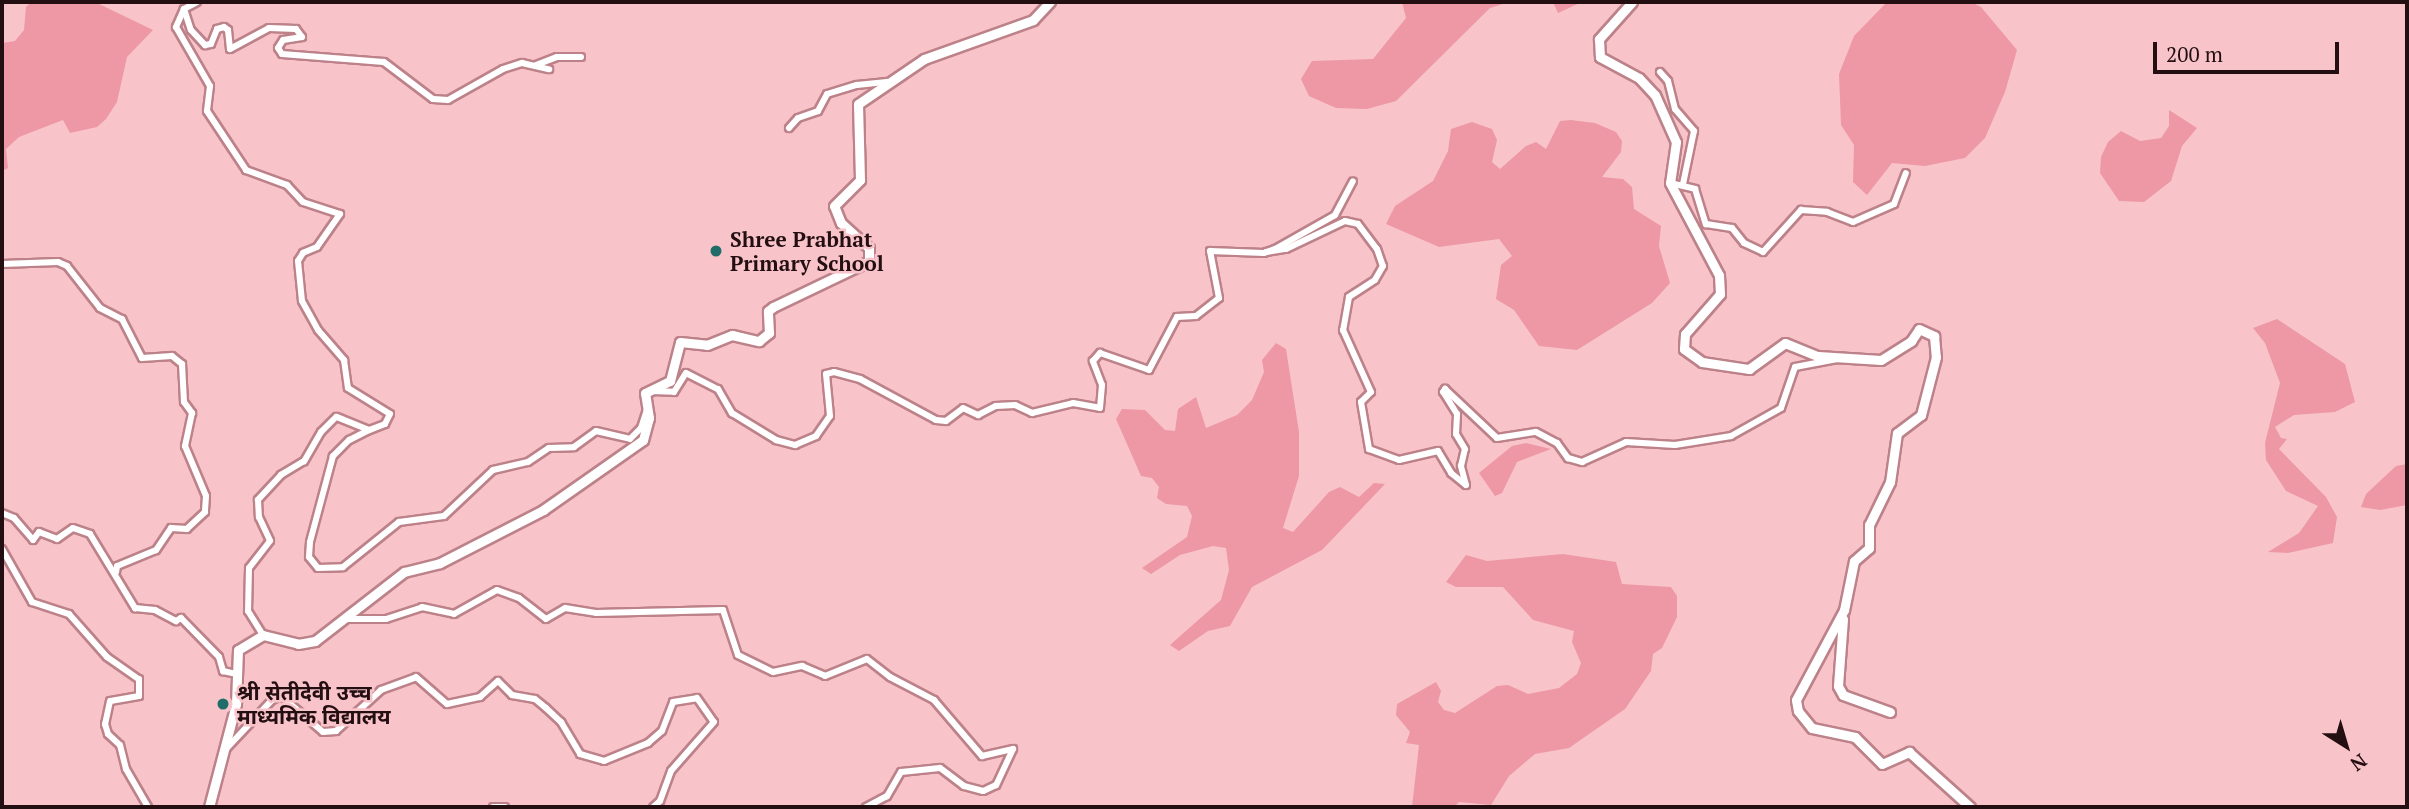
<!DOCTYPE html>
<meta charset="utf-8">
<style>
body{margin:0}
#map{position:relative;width:2409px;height:809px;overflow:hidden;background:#f8c4ca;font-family:"PT Serif","Noto Sans Devanagari",serif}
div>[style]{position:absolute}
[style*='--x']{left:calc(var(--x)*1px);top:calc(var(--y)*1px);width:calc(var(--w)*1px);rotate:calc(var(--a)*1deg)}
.green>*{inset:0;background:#ed98a4}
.roads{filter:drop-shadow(2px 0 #bd8289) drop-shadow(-2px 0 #bd8289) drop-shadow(0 2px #bd8289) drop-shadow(0 -2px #bd8289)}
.street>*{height:6px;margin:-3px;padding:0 3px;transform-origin:3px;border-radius:3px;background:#fff}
.secondary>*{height:9px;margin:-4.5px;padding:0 4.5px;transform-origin:4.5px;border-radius:4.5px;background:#fff}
.dots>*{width:19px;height:19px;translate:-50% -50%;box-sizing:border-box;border:4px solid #f8c4ca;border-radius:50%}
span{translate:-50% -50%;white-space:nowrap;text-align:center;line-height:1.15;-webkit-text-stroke:5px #f8c4ca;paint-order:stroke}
.poi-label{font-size:21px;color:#230e11;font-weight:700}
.left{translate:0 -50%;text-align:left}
.frame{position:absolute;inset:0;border:4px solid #230e11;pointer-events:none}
.north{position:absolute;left:2311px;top:711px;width:70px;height:70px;-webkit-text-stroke:5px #f8c4ca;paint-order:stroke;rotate:143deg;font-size:19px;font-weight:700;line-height:28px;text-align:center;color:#230e11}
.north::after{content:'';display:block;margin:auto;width:24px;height:32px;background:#230e11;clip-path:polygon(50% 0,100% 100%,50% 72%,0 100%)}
.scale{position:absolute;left:2153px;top:42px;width:186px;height:32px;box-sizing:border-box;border:4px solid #230e11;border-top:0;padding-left:9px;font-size:21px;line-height:24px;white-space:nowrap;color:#230e11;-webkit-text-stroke:5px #f8c4ca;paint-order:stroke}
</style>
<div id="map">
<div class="green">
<div style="clip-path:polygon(31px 2px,95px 2px,153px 30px,127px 57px,117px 102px,106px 119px,97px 127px,70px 133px,63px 120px,19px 137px,6px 149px,8px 168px,2px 171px,2px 43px,15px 41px,24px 30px,26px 7px)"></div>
<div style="clip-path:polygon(1402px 2px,1509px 2px,1490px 8px,1396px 101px,1367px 109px,1336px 108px,1309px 96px,1301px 79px,1312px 61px,1373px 59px,1406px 18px)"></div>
<div style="clip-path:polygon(1553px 2px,1582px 2px,1558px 13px)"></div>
<div style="clip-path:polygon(1887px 2px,1971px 2px,1981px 7px,2017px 50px,2005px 92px,1985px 138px,1965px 158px,1925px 166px,1892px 163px,1867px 195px,1853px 182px,1854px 145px,1841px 125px,1839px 74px,1854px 36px)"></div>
<div style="clip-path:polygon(2169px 110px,2197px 128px,2182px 146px,2171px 181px,2144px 202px,2119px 201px,2100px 173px,2101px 157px,2108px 142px,2121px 131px,2140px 141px,2161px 138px,2169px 126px)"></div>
<div style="clip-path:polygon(1571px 120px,1595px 123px,1616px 132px,1622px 141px,1621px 152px,1602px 177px,1623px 179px,1632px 187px,1634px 209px,1661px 226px,1659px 246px,1670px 283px,1652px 303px,1577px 350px,1539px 346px,1514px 310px,1496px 299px,1501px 265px,1512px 256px,1499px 239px,1439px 247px,1386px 224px,1395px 206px,1433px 181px,1448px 151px,1451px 129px,1472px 122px,1492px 129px,1497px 140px,1492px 162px,1500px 169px,1526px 146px,1536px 142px,1546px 149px,1560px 121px)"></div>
<div style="clip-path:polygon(2277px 319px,2345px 364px,2355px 402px,2335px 412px,2294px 415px,2275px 427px,2281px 438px,2287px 439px,2279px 449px,2326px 497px,2337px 517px,2333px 543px,2288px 553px,2268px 552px,2299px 533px,2318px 506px,2286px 491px,2266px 460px,2265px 443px,2280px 383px,2265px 343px,2253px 328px)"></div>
<div style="clip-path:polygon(1276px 343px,1286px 349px,1299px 432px,1299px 476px,1283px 528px,1293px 532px,1329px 492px,1340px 487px,1359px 497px,1374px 483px,1385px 484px,1322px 550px,1252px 587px,1230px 626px,1208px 631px,1179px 651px,1170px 645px,1221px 600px,1229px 570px,1226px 548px,1213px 546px,1180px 555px,1151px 574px,1142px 568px,1187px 537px,1192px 516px,1187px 506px,1166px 504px,1157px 498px,1159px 487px,1152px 478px,1141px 476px,1116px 419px,1122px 409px,1145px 410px,1165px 430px,1175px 431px,1178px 409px,1196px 397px,1206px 428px,1237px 415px,1252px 400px,1264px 372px,1262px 360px)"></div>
<div style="clip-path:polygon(1526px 443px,1551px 449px,1517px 462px,1502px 493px,1495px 496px,1479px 473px,1512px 446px)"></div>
<div style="clip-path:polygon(2407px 464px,2407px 505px,2380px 510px,2361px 507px,2366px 494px,2396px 466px)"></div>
<div style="clip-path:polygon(1563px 554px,1616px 562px,1622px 584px,1671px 587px,1677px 596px,1677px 617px,1662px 648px,1653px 654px,1651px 671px,1625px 709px,1569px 748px,1535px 754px,1509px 776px,1491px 805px,1459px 802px,1454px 807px,1412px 807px,1419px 745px,1406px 743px,1410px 732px,1396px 715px,1397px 704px,1436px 682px,1441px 691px,1438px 702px,1444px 710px,1455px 713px,1497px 686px,1508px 685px,1528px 694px,1559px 688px,1577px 674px,1581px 663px,1572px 642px,1574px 631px,1533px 620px,1503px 587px,1456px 587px,1446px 582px,1466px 555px,1487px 561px)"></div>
</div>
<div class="roads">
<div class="street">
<div style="--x:197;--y:2;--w:15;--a:152"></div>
<div style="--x:184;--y:9;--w:20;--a:114"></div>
<div style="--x:176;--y:27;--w:68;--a:60"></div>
<div style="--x:210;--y:86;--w:25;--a:97"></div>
<div style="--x:207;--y:111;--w:71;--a:56.5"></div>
<div style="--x:246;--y:170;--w:44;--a:20.1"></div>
<div style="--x:287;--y:185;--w:23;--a:47"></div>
<div style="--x:303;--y:202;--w:39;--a:18"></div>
<div style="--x:340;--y:214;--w:40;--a:124.9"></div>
<div style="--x:317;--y:247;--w:15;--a:157"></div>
<div style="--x:303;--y:253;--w:9;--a:122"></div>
<div style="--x:298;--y:261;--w:40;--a:84.3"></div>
<div style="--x:302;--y:301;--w:33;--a:61"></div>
<div style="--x:318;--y:330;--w:40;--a:49"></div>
<div style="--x:344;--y:360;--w:28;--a:82"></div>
<div style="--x:348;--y:388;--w:49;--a:31.8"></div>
<div style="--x:390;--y:414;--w:11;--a:117"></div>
<div style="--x:385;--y:424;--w:17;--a:159"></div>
<div style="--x:369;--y:430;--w:35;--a:-158"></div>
<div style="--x:336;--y:417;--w:21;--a:135"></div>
<div style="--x:321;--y:432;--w:34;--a:120"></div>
<div style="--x:304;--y:461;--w:27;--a:149"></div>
<div style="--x:281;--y:475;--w:34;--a:133"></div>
<div style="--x:258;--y:500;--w:17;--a:87"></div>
<div style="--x:259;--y:517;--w:26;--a:65"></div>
<div style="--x:270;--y:541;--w:34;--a:128"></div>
<div style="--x:249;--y:568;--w:43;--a:91.3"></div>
<div style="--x:248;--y:611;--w:28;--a:58"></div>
<div style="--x:184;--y:9;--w:22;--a:72"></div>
<div style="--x:191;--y:30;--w:21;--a:47"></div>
<div style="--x:205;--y:45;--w:6;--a:-9"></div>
<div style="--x:211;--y:44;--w:16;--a:-68"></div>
<div style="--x:217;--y:29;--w:7;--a:-16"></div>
<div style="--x:224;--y:27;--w:5;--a:37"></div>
<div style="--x:228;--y:30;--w:19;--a:84"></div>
<div style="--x:230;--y:49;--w:44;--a:-28.3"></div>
<div style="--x:269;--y:28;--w:27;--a:2"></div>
<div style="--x:296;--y:29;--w:10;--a:53"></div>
<div style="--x:302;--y:37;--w:19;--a:171"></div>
<div style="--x:283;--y:40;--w:9;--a:122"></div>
<div style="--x:278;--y:48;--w:7;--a:56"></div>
<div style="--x:282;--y:54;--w:102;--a:4.5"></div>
<div style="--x:384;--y:62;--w:61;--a:37.1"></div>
<div style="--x:433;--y:99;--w:15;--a:4"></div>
<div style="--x:448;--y:100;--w:63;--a:-29.4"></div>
<div style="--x:503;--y:69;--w:20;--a:-18"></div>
<div style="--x:522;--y:63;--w:28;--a:13"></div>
<div style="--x:536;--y:65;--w:22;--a:-21"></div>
<div style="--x:557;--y:57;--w:24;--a:0"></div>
<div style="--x:1660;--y:72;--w:12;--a:48"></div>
<div style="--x:1668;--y:81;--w:29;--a:76"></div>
<div style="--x:1675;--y:109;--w:29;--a:49"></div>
<div style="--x:1694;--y:131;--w:54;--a:101.7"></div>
<div style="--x:789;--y:128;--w:13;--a:-48"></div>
<div style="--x:798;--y:118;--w:21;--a:-19"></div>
<div style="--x:818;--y:111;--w:19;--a:-62"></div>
<div style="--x:827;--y:94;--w:31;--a:-17"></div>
<div style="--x:857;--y:85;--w:30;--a:-6"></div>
<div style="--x:1670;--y:183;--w:26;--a:13"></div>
<div style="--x:1695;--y:189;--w:37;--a:73"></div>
<div style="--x:1706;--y:224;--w:26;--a:9"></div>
<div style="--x:1732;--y:228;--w:19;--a:51"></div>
<div style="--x:1744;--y:243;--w:21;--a:25"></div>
<div style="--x:1763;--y:252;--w:57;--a:-47.9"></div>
<div style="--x:1801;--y:210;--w:26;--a:4"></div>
<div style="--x:1827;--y:212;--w:28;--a:21"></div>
<div style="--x:1853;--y:222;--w:45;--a:-23.7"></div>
<div style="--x:1894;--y:204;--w:33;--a:-69"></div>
<div style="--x:1266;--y:252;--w:20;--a:-9"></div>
<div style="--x:1286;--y:249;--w:65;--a:-25.4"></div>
<div style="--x:1345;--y:221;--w:13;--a:13"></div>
<div style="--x:1358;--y:224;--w:31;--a:53"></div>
<div style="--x:1377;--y:249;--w:18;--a:71"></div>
<div style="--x:1383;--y:266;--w:16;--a:120"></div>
<div style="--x:1375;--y:280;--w:31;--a:147"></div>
<div style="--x:1349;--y:297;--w:34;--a:100"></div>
<div style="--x:1343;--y:330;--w:68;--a:65.7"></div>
<div style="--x:1371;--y:392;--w:14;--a:135"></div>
<div style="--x:1361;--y:402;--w:48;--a:80.3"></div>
<div style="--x:1369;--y:449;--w:32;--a:20"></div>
<div style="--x:1399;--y:460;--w:40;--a:-13"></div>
<div style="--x:1438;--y:451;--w:26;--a:59"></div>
<div style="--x:1451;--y:473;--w:19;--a:39"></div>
<div style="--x:1466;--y:485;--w:20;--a:-105"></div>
<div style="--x:1461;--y:466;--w:17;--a:-77"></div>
<div style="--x:1465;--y:449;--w:17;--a:-121"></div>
<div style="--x:1456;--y:434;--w:20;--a:-87"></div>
<div style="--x:1457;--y:414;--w:26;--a:-122"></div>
<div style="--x:1443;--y:392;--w:4;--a:-56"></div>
<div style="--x:1445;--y:389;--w:71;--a:43.3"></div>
<div style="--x:1497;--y:438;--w:39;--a:-9"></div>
<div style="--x:1536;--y:432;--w:24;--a:28"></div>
<div style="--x:1557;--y:443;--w:19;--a:54"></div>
<div style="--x:1568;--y:458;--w:15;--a:16"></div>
<div style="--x:1582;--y:462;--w:48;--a:-24.4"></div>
<div style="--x:1626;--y:442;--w:49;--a:3.5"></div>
<div style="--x:1675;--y:445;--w:57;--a:-9.1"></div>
<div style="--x:1731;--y:436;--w:57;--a:-29.2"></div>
<div style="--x:1781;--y:408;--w:43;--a:-71.1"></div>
<div style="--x:1795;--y:367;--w:43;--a:-10.8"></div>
<div style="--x:2;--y:264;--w:56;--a:-2"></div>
<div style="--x:58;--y:262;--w:10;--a:24"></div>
<div style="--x:67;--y:266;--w:53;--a:51.8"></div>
<div style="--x:100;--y:308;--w:25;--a:27"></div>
<div style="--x:122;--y:319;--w:44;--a:62.9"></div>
<div style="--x:142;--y:358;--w:30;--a:-4"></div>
<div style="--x:172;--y:356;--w:13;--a:39"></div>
<div style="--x:182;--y:364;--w:38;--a:87"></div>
<div style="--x:184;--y:402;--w:14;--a:54"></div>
<div style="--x:192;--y:413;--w:34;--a:102"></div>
<div style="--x:185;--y:446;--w:54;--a:67.2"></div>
<div style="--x:206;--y:496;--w:16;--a:94"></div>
<div style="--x:205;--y:512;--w:25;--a:137"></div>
<div style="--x:187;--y:529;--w:16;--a:-176"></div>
<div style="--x:171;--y:528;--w:27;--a:124"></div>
<div style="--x:156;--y:550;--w:42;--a:157.7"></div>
<div style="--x:117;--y:566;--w:6;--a:99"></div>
<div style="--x:651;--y:391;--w:23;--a:2"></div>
<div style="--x:674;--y:392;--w:22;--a:-58"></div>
<div style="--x:686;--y:373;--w:36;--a:27"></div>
<div style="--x:718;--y:389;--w:28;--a:60"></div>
<div style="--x:732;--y:413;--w:52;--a:31.5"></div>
<div style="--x:776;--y:440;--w:20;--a:15"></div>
<div style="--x:795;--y:445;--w:23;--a:-23"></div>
<div style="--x:816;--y:436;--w:24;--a:-55"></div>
<div style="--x:830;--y:416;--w:42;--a:-95.4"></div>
<div style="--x:826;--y:374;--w:8;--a:-14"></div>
<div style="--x:834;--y:372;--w:27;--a:15"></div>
<div style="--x:860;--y:379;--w:86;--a:28.3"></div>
<div style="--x:936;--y:420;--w:10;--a:6"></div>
<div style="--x:946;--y:421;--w:21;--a:-37"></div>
<div style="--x:963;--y:408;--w:17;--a:25"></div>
<div style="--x:978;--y:415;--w:20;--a:-27"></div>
<div style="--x:996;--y:406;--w:19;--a:-3"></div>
<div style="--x:1015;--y:405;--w:19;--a:25"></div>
<div style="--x:1032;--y:413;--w:42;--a:-13.7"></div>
<div style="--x:1073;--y:403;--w:27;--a:10"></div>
<div style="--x:1100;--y:408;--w:23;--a:-85"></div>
<div style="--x:1102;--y:385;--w:26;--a:-111"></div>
<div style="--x:1093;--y:361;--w:11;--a:-49"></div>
<div style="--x:1100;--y:353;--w:52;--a:19.1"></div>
<div style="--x:1149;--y:370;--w:60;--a:-62.2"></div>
<div style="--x:1177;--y:317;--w:19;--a:-3"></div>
<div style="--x:1196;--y:316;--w:29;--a:-38"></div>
<div style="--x:1219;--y:298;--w:48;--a:-100.8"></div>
<div style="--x:1210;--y:251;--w:54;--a:2.1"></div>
<div style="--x:1264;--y:253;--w:12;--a:-20"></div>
<div style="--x:1275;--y:249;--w:69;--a:-29.5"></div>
<div style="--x:1335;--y:215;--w:38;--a:-62"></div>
<div style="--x:369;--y:430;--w:22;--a:153"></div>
<div style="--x:349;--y:440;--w:23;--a:135"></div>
<div style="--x:333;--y:456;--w:89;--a:105"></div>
<div style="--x:310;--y:542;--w:15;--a:94"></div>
<div style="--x:309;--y:557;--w:14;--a:51"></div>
<div style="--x:318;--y:568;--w:25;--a:-2"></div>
<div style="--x:343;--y:567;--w:72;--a:-38.8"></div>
<div style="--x:399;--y:522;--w:45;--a:-7.6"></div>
<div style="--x:444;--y:516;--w:67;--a:-43.2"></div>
<div style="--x:493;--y:470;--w:36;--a:-13"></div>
<div style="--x:528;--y:462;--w:25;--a:-34"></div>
<div style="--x:549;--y:448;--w:25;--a:-2"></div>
<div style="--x:574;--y:447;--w:27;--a:-36"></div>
<div style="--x:596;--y:431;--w:35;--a:13"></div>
<div style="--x:630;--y:439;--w:16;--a:-45"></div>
<div style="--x:641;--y:428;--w:19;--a:-72"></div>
<div style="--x:2;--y:513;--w:13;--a:23"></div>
<div style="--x:14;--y:518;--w:29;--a:49"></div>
<div style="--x:33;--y:540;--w:10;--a:-53"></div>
<div style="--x:39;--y:532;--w:19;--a:21"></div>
<div style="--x:57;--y:539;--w:19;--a:-35"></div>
<div style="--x:73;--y:528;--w:18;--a:19"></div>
<div style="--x:90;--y:534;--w:87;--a:58.7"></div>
<div style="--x:135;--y:608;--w:20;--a:6"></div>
<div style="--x:155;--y:610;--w:24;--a:28"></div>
<div style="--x:176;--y:621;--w:6;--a:-31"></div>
<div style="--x:181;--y:618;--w:54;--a:45.7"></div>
<div style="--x:219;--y:657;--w:15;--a:74"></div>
<div style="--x:223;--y:671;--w:13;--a:13"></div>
<div style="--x:2;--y:549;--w:61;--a:60.5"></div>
<div style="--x:32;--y:602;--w:39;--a:18"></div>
<div style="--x:69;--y:614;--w:57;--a:48.5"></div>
<div style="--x:107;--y:657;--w:39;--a:35"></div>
<div style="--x:139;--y:679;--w:17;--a:90"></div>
<div style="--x:139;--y:696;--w:29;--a:170"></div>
<div style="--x:110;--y:701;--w:24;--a:102"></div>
<div style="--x:105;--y:724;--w:10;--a:73"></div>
<div style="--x:108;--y:734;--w:16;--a:43"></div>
<div style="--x:120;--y:745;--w:25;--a:76"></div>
<div style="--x:126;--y:769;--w:44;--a:59.9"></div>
<div style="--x:349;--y:619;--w:37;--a:0"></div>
<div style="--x:386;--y:619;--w:38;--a:-18"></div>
<div style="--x:422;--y:607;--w:33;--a:12"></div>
<div style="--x:454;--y:614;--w:49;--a:-29.2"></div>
<div style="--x:497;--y:590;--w:23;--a:20"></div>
<div style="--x:519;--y:598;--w:34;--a:38"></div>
<div style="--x:546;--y:619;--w:22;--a:-30"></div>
<div style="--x:565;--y:608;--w:31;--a:9"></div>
<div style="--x:596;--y:613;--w:127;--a:-1.4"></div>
<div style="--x:723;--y:610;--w:47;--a:71.6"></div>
<div style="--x:738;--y:655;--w:39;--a:26"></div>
<div style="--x:773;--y:672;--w:30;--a:-12"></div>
<div style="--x:802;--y:666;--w:25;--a:23"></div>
<div style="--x:825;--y:676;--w:45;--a:-22"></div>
<div style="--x:867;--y:659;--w:29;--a:38"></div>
<div style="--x:890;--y:677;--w:50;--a:27.6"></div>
<div style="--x:934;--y:700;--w:74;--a:49.4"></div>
<div style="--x:982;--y:756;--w:32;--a:-13"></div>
<div style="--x:1013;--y:749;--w:40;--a:115"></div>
<div style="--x:996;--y:785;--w:14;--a:155"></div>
<div style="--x:983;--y:791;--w:20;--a:-165"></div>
<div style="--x:964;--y:786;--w:30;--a:-143"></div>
<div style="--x:940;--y:768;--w:39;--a:174"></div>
<div style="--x:901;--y:772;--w:28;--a:120"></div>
<div style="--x:887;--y:796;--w:24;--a:152"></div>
<div style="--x:226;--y:749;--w:67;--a:-46.8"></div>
<div style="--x:272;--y:700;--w:10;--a:-24"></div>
<div style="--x:281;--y:696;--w:55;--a:40.6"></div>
<div style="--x:323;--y:732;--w:13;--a:-4"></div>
<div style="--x:336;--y:731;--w:61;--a:-42.3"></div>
<div style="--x:381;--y:690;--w:37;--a:-20"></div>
<div style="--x:416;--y:677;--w:41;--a:41.1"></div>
<div style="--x:447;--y:704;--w:34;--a:-12"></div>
<div style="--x:480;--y:697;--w:24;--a:-42"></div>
<div style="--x:498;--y:681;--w:20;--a:45"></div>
<div style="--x:512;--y:695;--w:23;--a:10"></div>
<div style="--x:535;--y:699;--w:14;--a:39"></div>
<div style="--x:546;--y:708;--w:21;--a:43"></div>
<div style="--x:561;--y:722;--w:37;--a:59"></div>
<div style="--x:580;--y:754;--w:25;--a:16"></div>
<div style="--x:604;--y:761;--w:48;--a:-22.2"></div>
<div style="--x:648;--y:743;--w:18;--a:-41"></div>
<div style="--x:662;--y:731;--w:31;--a:-69"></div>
<div style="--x:673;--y:702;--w:24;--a:-9"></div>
<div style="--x:697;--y:698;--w:29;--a:55"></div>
<div style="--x:714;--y:722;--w:65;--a:131.3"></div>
<div style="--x:671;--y:771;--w:32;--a:110"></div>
<div style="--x:660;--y:801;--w:9;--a:139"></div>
<div style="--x:493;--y:807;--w:12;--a:0"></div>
</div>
<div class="secondary">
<div style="--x:1632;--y:2;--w:50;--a:131.7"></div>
<div style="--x:1599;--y:39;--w:18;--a:87"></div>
<div style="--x:1600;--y:57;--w:44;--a:28.3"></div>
<div style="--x:1639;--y:78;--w:23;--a:47"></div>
<div style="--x:1655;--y:95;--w:51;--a:65.9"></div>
<div style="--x:1676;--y:142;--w:41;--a:98.3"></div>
<div style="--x:1670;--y:183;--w:104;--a:62"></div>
<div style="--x:1719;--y:275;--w:19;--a:87"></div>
<div style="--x:1720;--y:294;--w:53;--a:131.2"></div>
<div style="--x:1685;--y:334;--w:15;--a:94"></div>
<div style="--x:1684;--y:349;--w:22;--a:36"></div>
<div style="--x:1702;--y:362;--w:48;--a:8.5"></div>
<div style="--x:1749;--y:369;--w:44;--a:-35.8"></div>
<div style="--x:1785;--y:343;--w:35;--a:22"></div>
<div style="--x:1818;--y:356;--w:63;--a:3.6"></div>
<div style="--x:1881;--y:360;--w:36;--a:-32"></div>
<div style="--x:1911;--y:341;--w:14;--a:-56"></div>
<div style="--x:1919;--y:329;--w:17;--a:25"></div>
<div style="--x:1934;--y:336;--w:21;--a:85"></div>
<div style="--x:1936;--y:357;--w:60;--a:104.5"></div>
<div style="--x:1921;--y:415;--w:30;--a:143"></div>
<div style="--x:1897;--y:433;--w:49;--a:98.1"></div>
<div style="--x:1890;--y:482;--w:48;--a:116"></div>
<div style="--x:1869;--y:525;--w:23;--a:90"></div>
<div style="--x:1869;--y:548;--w:20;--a:139"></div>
<div style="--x:1854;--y:561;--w:50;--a:101.5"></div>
<div style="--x:1844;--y:610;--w:102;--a:118.1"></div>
<div style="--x:1796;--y:700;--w:11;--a:80"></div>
<div style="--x:1798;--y:711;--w:22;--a:51"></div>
<div style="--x:1812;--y:728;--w:44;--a:11.8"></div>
<div style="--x:1855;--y:737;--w:38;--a:45"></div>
<div style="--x:1882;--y:764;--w:30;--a:-24"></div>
<div style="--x:1909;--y:752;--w:82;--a:42"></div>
<div style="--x:1843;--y:619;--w:67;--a:94.3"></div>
<div style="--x:1838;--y:686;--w:10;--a:61"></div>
<div style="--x:1843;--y:695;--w:50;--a:19.9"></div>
<div style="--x:209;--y:807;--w:106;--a:-75.3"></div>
<div style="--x:236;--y:704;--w:54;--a:-87.9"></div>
<div style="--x:238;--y:650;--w:29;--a:-31"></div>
<div style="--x:263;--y:635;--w:36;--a:14"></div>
<div style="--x:298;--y:644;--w:17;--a:-10"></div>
<div style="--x:315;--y:641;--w:113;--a:-37.8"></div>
<div style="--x:404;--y:572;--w:37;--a:-14"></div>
<div style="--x:440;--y:563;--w:116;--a:-27.2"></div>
<div style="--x:543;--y:510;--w:122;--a:-35"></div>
<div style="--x:643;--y:440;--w:23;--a:-75"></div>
<div style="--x:649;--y:418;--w:25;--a:-99"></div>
<div style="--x:645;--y:393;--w:28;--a:-26"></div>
<div style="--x:670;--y:381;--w:40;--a:-75.6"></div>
<div style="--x:680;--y:342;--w:27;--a:6"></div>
<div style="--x:707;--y:345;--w:27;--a:-22"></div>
<div style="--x:732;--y:335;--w:28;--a:13"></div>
<div style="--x:759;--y:341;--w:13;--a:-39"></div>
<div style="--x:769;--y:333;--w:22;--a:-93"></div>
<div style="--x:768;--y:311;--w:6;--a:-39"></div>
<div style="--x:773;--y:307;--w:106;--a:-25.6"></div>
<div style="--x:869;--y:261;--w:13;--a:-90"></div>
<div style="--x:869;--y:248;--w:38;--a:-138"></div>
<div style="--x:841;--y:223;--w:18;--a:-112"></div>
<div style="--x:834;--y:206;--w:37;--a:-45"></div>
<div style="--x:860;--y:180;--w:76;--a:-91.5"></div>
<div style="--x:858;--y:104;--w:80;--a:-34.3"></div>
<div style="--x:924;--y:59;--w:116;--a:-19.7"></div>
<div style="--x:1033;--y:20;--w:25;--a:-47"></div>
</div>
</div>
<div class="dots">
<div style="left:716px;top:251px;background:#206c69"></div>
<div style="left:223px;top:704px;background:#206c69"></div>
</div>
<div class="poi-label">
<span class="left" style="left:730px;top:251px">Shree Prabhat<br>Primary School</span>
<span class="left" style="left:237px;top:704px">श्री सेतीदेवी उच्च<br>माध्यमिक विद्यालय</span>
</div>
<div class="frame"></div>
<div class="north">N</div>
<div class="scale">200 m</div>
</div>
